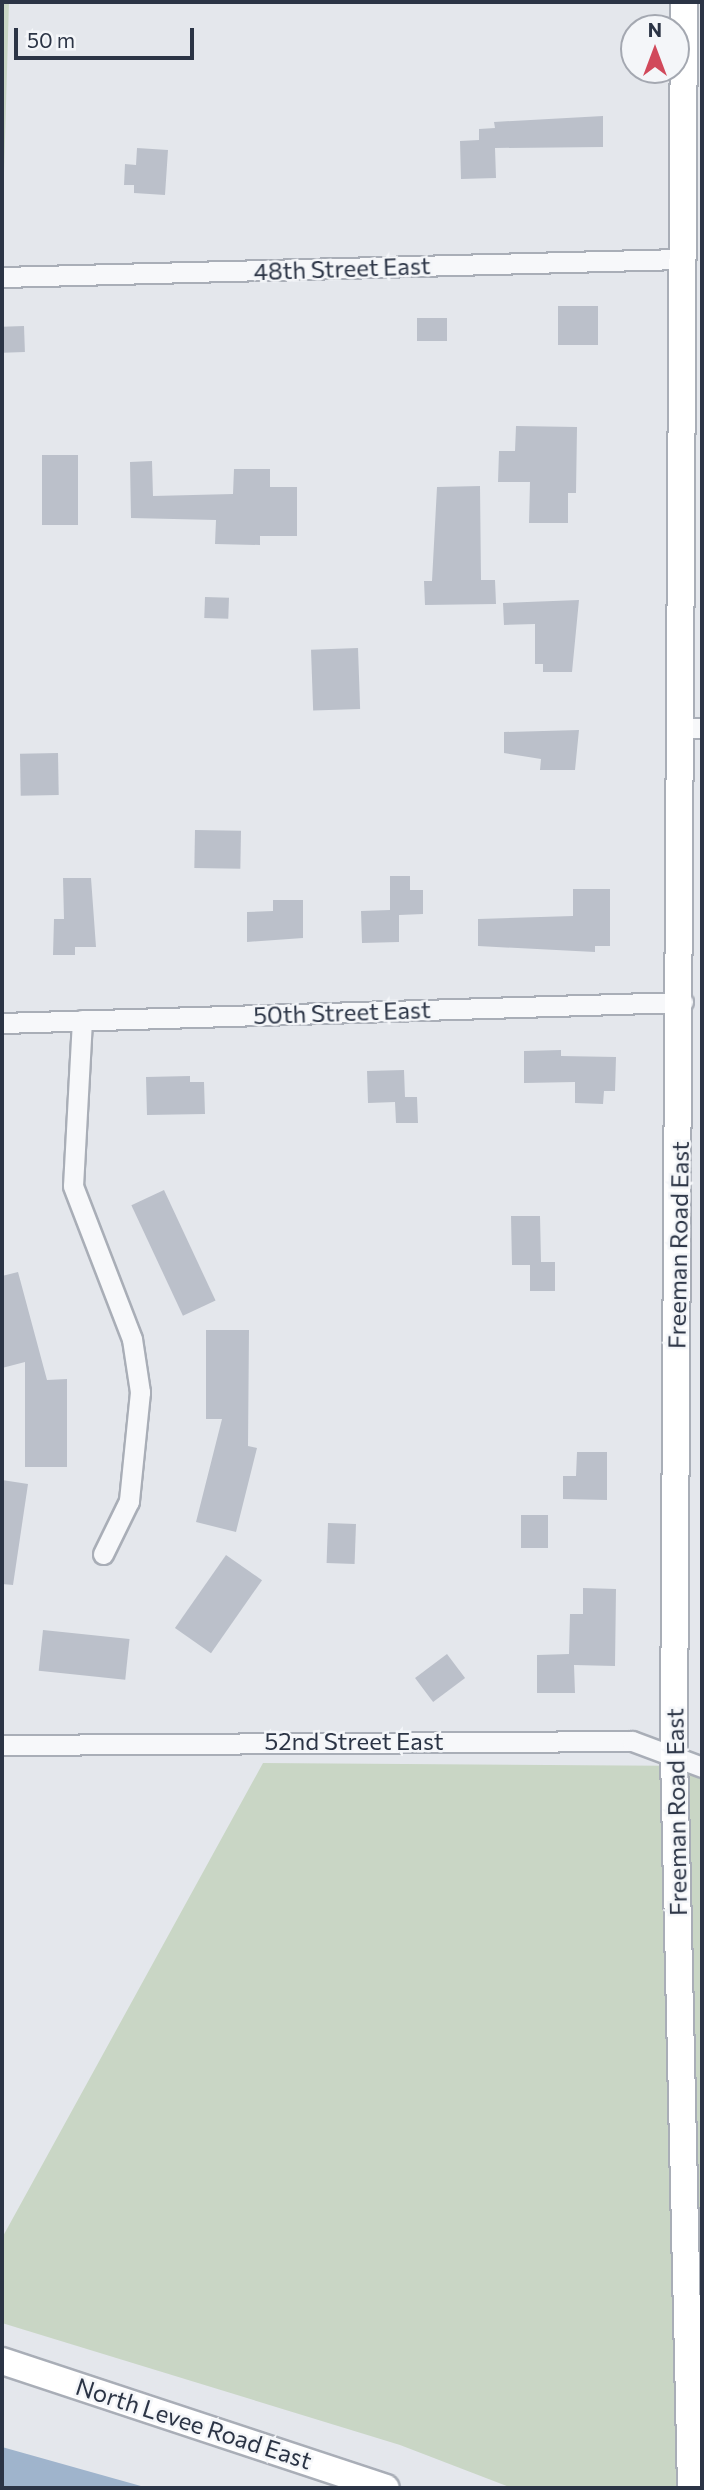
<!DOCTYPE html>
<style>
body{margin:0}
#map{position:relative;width:704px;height:2490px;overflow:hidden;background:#e4e7ec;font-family:Commissioner,sans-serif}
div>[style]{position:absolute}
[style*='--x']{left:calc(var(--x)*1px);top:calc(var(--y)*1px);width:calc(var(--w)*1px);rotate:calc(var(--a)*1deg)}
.green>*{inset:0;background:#c9d6c5}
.water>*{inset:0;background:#9fb4cc}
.building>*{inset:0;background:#bbc0ca;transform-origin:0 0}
.roads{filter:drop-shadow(2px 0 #a9aeb7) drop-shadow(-2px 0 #a9aeb7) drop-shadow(0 2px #a9aeb7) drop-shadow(0 -2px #a9aeb7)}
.street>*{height:19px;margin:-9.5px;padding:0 9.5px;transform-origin:9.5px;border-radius:9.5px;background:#f7f8fa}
.secondary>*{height:26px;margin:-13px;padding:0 13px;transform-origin:13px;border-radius:13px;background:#fff}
span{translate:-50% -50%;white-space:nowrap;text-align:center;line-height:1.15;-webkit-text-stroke:5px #f4f6f9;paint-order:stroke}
.street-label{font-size:24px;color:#2b3445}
.frame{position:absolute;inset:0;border:4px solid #2b3445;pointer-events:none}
.north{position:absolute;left:620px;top:14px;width:70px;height:70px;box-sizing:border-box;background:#f4f6f9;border:2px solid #a4a8b1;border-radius:50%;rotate:0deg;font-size:19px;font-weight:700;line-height:28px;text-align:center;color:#2b3445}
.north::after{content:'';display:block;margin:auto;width:24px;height:32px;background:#d1495b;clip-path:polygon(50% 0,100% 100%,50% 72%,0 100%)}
.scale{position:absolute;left:14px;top:28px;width:180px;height:32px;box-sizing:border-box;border:4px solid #2b3445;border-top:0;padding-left:9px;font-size:21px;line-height:24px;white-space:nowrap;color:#2b3445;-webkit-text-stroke:5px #f4f6f9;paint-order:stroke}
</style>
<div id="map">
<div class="green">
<div style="clip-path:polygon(2px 2px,9px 2px,2px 241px)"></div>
<div style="clip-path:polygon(263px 1763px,702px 1766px,702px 2488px,512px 2488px,400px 2445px,2px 2323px,2px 2238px)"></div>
</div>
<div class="water">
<div style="clip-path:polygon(2px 2447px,148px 2488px,2px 2488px)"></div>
</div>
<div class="building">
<div style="clip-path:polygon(603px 116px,603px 147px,495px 148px,496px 178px,461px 179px,460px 141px,479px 140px,479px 129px,495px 128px,494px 122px)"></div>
<div style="clip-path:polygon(137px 148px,168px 150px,165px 195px,134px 193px,134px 185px,124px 185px,125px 164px,136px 165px)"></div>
<div style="left:558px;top:306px;width:40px;height:39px"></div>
<div style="left:417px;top:318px;width:30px;height:23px"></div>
<div style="left:24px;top:326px;width:26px;height:22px;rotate:88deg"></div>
<div style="clip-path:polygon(516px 426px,577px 427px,576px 493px,568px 493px,568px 523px,529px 523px,530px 482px,498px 482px,499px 451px,515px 451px)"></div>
<div style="left:42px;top:455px;width:36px;height:70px"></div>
<div style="clip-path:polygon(152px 461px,153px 496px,233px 494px,234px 469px,270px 469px,270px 487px,297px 487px,297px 536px,260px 536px,260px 545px,215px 544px,216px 520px,131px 518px,130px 462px)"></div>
<div style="clip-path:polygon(480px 486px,481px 580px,495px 580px,496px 604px,425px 605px,424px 581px,432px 581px,437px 487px)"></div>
<div style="left:205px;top:597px;width:24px;height:21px;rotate:2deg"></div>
<div style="clip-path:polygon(579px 600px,572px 672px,543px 672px,543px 664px,535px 664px,535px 624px,504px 625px,503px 603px)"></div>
<div style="left:358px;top:648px;width:61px;height:47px;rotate:88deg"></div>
<div style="clip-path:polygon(579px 730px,575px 770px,540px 770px,541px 759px,504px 753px,504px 732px)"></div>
<div style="left:58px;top:753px;width:42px;height:38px;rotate:89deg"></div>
<div style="left:195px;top:830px;width:46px;height:38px;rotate:1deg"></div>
<div style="clip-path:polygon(390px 876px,410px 876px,410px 890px,423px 890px,423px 914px,399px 915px,399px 942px,362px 943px,361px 911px,390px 910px)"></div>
<div style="clip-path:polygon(63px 878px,91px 878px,96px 947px,75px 947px,75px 955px,53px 955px,54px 919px,64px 919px)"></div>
<div style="clip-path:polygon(573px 889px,610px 889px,610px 946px,595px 946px,595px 952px,478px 946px,478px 919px,573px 916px)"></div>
<div style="clip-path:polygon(273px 900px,303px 900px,303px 938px,247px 942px,247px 912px,273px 911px)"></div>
<div style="clip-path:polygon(561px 1050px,561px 1056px,616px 1057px,615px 1091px,604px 1091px,603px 1104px,575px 1103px,575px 1082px,524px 1083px,524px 1051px)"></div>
<div style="clip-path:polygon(404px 1070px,405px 1097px,417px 1097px,418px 1123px,396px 1123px,395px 1102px,368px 1103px,367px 1071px)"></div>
<div style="clip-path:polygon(190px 1076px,190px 1082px,204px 1082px,205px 1114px,147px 1115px,146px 1077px)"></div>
<div style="left:164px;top:1190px;width:122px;height:36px;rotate:65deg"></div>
<div style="clip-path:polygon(511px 1216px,540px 1216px,541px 1262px,555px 1262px,555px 1291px,530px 1291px,530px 1265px,512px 1265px)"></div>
<div style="clip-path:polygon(18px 1272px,47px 1380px,67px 1379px,67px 1467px,25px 1467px,25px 1362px,2px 1368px,2px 1276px)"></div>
<div style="clip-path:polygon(206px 1330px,249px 1330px,248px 1446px,257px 1448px,236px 1532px,196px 1522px,222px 1419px,206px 1419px)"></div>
<div style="clip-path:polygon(577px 1452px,607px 1452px,607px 1500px,563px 1499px,563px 1476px,576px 1476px)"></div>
<div style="clip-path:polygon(2px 1480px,28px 1484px,13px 1585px,2px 1584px)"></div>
<div style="left:521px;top:1515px;width:27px;height:33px"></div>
<div style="left:328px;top:1523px;width:28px;height:40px;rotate:2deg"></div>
<div style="left:226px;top:1555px;width:44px;height:89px;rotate:35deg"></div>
<div style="clip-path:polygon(583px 1588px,616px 1589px,615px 1666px,574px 1665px,575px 1693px,537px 1693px,537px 1655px,569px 1654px,570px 1614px,583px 1614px)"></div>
<div style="left:43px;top:1630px;width:87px;height:41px;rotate:6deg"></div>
<div style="left:447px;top:1654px;width:30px;height:40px;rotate:53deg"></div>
</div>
<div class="roads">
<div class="street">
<div style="--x:2;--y:277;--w:680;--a:-1.52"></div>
<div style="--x:684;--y:728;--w:18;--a:0"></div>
<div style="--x:82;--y:1020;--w:166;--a:93.1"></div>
<div style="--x:73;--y:1186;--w:164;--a:68.9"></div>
<div style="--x:132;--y:1339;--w:54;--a:81.4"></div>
<div style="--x:140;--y:1392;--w:110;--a:95.8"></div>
<div style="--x:129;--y:1501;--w:59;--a:116.1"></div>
<div style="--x:2;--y:1023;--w:681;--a:-1.77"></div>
<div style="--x:2;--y:1745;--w:630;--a:-0.36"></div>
<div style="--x:632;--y:1741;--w:75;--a:20.4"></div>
</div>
<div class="secondary">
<div style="--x:684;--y:2;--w:1754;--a:90.33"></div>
<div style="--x:674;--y:1756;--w:732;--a:88.67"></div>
<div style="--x:2;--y:2361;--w:404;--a:18.3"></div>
</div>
</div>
<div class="street-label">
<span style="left:342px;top:268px;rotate:-2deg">48th Street East</span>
<span style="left:342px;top:1012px;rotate:-2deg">50th Street East</span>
<span style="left:678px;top:1245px;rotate:-89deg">Freeman Road East</span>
<span style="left:354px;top:1741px">52nd Street East</span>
<span style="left:676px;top:1812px;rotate:-91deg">Freeman Road East</span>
<span style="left:194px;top:2423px;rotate:18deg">North Levee Road East</span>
</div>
<div class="frame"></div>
<div class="north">N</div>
<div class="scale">50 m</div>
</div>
